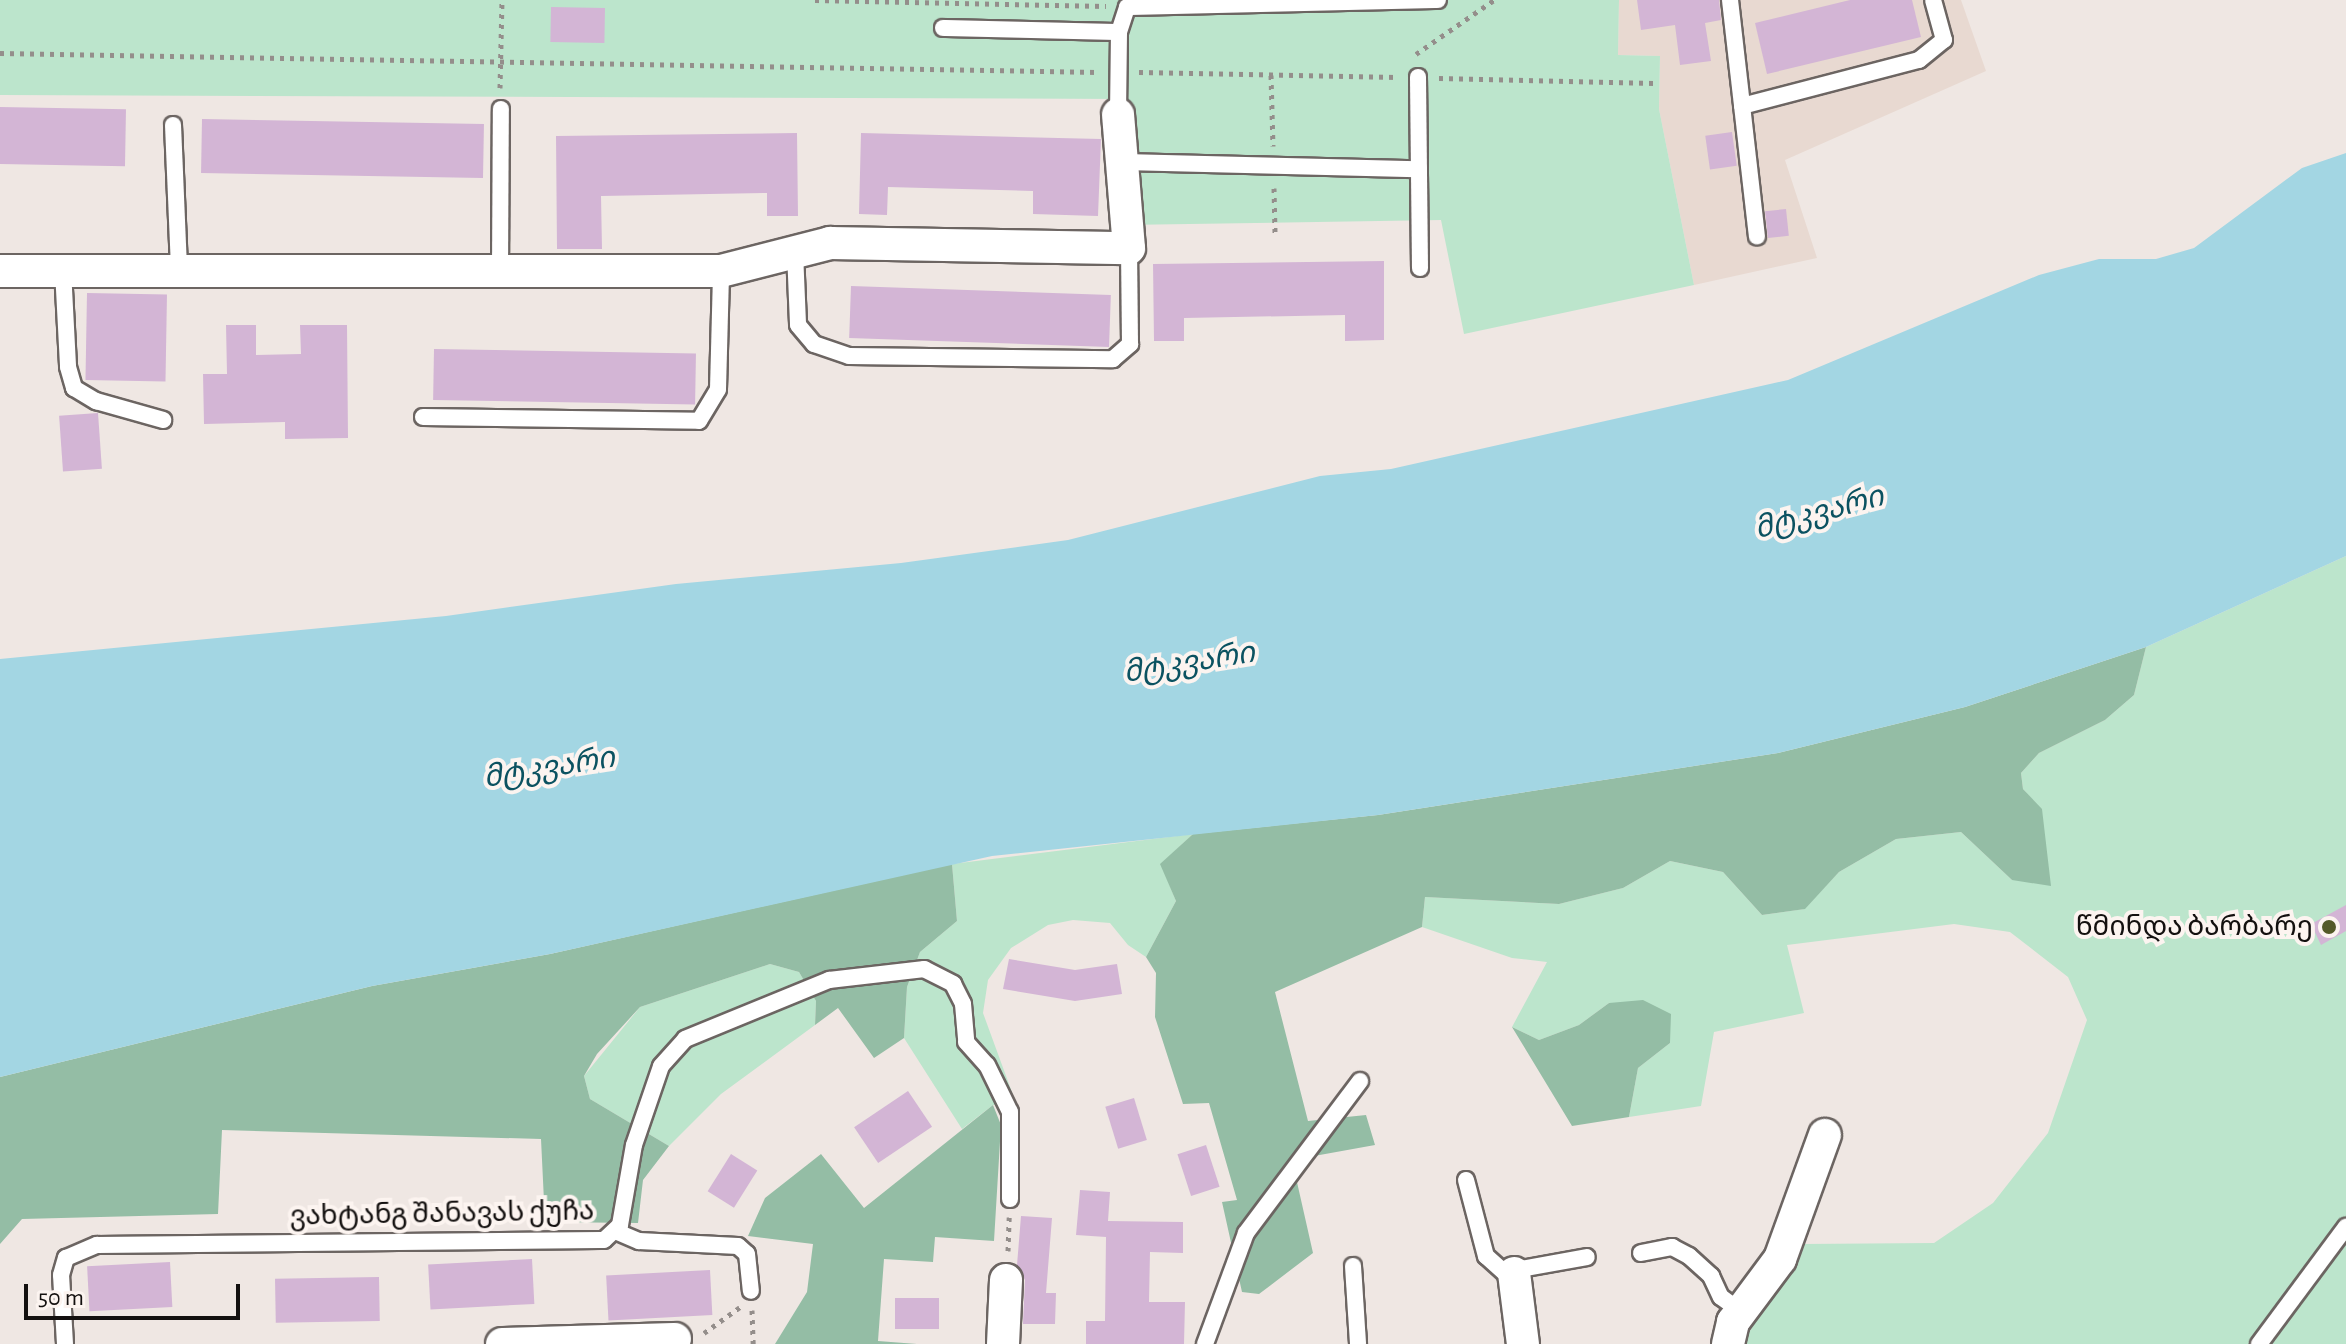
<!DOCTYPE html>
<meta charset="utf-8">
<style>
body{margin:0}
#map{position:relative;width:2346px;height:1344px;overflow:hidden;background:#efe7e3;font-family:"Alegreya Sans","Noto Sans Georgian",sans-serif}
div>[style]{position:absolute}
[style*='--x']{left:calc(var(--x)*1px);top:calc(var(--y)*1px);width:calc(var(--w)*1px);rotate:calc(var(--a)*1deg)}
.built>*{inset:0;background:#e8d9d1}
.green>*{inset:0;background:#bce5cc}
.forest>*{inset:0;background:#94bda5}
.water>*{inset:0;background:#a3d6e3}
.building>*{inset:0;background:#d3b5d5;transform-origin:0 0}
.path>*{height:5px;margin-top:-2.5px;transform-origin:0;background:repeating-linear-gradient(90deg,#948e8b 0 4px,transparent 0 10px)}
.roads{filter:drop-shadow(2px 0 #6c6562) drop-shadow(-2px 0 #6c6562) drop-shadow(0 2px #6c6562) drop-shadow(0 -2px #6c6562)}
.service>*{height:16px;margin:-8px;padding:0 8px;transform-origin:8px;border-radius:8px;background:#fff}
.minor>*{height:32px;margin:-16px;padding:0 16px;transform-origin:16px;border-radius:16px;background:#fff}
.dots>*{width:22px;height:22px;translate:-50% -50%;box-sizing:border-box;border:4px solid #fcf4f0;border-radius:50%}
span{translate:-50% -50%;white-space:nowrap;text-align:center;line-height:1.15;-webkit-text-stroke:8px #fcf4f0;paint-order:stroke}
.poi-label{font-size:28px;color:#13100f}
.right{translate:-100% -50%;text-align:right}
.street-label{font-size:28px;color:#13100f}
.water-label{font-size:30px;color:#0b5261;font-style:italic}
.scale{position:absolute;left:24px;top:1284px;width:216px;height:36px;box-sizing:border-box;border:4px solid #13100f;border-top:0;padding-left:10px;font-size:24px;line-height:28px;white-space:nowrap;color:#13100f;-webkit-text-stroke:6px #fcf4f0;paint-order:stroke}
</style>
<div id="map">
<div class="built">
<div style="clip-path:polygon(1619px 0,1961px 0,1986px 71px,1785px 160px,1817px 258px,1694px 285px,1659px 109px,1660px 56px,1618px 55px)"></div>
</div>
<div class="green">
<div style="clip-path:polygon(0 0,1619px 0,1618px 55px,1660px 56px,1659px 109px,1694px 285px,1464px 334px,1441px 220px,1123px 225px,1124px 99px,0 95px)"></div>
<div style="clip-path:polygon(2346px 556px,2346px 1344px,1742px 1344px,1802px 1244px,1934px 1243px,1993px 1203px,2048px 1133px,2087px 1020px,2068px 977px,2010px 932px,1954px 924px,1787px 945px,1804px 1013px,1714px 1032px,1701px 1106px,1629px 1117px,1638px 1068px,1670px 1043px,1609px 1003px,1579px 1025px,1539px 1040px,1512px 1027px,1547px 962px,1512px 958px,1422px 927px,1425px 897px,1559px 904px,1623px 888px,1670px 861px,1723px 872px,1762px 915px,1804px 909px,1839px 872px,1896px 839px,1961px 832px,2012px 880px,2042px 810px,2023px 789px,2021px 773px,2039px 753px,2105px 720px,2134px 695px,2146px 647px)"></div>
<div style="clip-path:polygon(1193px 834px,1161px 864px,1176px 901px,1146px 957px,1128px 945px,1110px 923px,1073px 920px,1048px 925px,1011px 948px,988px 980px,983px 1013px,1017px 1106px,993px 1105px,962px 1129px,904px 1038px,907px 987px,920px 952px,957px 921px,952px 864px)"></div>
<div style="clip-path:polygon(770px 964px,799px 972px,816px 1001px,815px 1025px,721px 1094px,669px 1146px,590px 1099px,584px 1076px,640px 1007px)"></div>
</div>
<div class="forest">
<div style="clip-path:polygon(2146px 647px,2134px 695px,2105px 720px,2039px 753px,2021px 773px,2023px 789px,2042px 809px,2051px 886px,2012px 880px,1961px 832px,1896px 839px,1839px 872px,1805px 909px,1762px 915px,1723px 872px,1670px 861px,1623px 888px,1559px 904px,1425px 897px,1422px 927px,1275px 992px,1308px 1121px,1366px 1115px,1375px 1145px,1292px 1160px,1313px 1253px,1259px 1294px,1242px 1292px,1222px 1202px,1237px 1200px,1209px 1103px,1183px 1104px,1155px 1017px,1156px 973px,1146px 957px,1176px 901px,1160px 864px,1193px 834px,1378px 815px,1778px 753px,1965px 707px)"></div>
<div style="clip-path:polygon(952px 864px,957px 921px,920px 952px,907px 987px,904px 1038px,874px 1058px,838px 1008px,815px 1025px,816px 1001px,799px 972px,770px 964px,640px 1007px,597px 1054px,584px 1076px,590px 1099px,669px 1146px,643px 1180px,638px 1223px,545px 1222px,541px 1139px,222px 1130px,218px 1214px,22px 1219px,0 1244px,0 1077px,372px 986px,550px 954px)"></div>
<div style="clip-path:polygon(1643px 1000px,1671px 1014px,1670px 1043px,1638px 1068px,1629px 1117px,1572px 1126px,1512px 1027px,1539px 1040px,1579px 1025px,1609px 1003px)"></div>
<div style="clip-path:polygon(993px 1105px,1001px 1125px,994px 1241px,935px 1237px,933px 1262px,884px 1259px,878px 1341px,917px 1344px,775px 1344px,807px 1292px,813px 1244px,748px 1236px,765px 1198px,821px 1154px,864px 1208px)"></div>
</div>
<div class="water">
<div style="clip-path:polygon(2346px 153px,2346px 556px,2146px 647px,1965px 707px,1778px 753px,1378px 815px,992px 856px,550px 954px,372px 986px,0 1077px,0 659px,446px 616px,676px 584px,901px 563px,1068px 540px,1320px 476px,1391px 469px,1788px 380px,2039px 275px,2099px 259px,2156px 259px,2194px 248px,2302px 168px)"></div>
</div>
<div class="building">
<div style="clip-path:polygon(1637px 0,1719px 0,1721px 20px,1705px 23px,1711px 61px,1680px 65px,1675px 25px,1641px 30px)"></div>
<div style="clip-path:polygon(1850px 0,1912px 0,1921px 37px,1767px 74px,1755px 23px)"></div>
<div style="left:551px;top:7px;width:54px;height:35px;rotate:1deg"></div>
<div style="left:0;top:107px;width:126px;height:57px;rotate:1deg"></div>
<div style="left:202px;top:119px;width:282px;height:54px;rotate:1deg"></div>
<div style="left:1732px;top:132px;width:34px;height:27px;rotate:82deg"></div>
<div style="clip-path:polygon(797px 133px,798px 216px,767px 216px,767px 193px,601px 196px,602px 249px,557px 249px,556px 136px)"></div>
<div style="clip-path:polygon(861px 133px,1101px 139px,1098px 216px,1033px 214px,1033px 191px,888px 187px,887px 215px,859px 214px)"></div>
<div style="left:1786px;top:209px;width:27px;height:21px;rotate:84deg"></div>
<div style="clip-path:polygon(1384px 261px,1384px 340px,1345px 341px,1345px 315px,1184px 318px,1184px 341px,1154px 341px,1153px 264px)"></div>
<div style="left:851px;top:286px;width:260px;height:52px;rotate:2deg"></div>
<div style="left:87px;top:293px;width:80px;height:87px;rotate:1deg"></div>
<div style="clip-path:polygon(226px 325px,256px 325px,256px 355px,301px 354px,300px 325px,347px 325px,348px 438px,285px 439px,285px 422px,204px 424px,203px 374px,227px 374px)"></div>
<div style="left:434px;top:349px;width:262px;height:51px;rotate:1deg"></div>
<div style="left:98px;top:413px;width:56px;height:39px;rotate:86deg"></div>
<div style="clip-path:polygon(2346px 905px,2346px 931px,2321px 945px,2311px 924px)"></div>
<div style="clip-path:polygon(1009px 959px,1075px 970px,1117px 964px,1122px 994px,1075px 1001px,1003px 989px)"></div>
<div style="left:908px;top:1091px;width:43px;height:65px;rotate:56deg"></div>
<div style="left:1134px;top:1098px;width:44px;height:30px;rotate:73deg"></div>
<div style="left:1206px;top:1145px;width:44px;height:30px;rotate:72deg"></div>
<div style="left:731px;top:1154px;width:31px;height:44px;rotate:32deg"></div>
<div style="clip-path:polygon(1080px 1190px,1110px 1192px,1108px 1221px,1183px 1222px,1183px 1253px,1150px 1252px,1149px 1302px,1185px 1302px,1184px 1344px,1086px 1344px,1086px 1321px,1105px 1321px,1106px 1237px,1076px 1235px)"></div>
<div style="clip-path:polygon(1021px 1216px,1052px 1218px,1046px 1293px,1056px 1293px,1055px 1324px,1023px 1324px,1025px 1280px,1017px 1265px)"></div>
<div style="left:532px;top:1259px;width:45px;height:104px;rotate:87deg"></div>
<div style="left:170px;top:1262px;width:45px;height:83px;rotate:87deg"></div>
<div style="left:710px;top:1270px;width:45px;height:104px;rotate:87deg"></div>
<div style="left:379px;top:1277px;width:44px;height:104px;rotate:89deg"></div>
<div style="left:895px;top:1298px;width:44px;height:31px"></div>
</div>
<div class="path">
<div style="--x:815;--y:0;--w:291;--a:1.2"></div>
<div style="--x:0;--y:53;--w:1097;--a:0.99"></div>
<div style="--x:1416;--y:54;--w:95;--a:-34.7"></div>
<div style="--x:1139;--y:72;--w:258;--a:1.1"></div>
<div style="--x:1271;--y:75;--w:71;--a:88.4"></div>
<div style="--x:1439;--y:78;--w:215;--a:1.3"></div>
<div style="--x:500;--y:88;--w:88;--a:-88.7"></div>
<div style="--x:1274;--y:188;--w:45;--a:88.7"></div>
<div style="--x:1008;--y:1251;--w:34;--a:-88"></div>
<div style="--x:752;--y:1310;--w:34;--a:88"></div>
<div style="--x:704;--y:1333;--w:44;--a:-35.8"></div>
</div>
<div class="roads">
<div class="service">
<div style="--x:1730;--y:0;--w:238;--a:83.5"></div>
<div style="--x:943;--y:28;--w:176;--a:1.3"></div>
<div style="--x:1418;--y:77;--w:191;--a:89.4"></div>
<div style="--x:1742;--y:106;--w:183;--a:-14.6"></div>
<div style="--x:1919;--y:60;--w:32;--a:-39"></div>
<div style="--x:1944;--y:40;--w:41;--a:-105.4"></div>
<div style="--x:1118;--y:114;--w:82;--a:-89.3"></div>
<div style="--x:1119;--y:32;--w:26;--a:-72"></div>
<div style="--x:1127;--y:7;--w:311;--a:-1.3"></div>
<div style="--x:173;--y:125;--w:143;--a:87.6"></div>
<div style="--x:1122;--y:162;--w:297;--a:1.4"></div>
<div style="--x:795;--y:252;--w:73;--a:87.6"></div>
<div style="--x:798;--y:325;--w:25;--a:50"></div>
<div style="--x:814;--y:344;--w:37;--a:19"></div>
<div style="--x:849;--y:356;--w:264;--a:0.7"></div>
<div style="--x:1113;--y:359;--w:23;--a:-41"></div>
<div style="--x:1130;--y:344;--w:96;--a:-90.6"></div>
<div style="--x:63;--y:270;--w:97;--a:87"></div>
<div style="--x:68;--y:367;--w:22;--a:74"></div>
<div style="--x:74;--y:388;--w:26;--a:31"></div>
<div style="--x:96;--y:401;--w:70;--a:15.8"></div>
<div style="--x:500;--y:273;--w:164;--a:-89.7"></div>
<div style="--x:423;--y:417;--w:276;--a:0.8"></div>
<div style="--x:699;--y:421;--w:37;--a:-59"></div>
<div style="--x:718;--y:389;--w:118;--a:-88.5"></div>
<div style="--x:1466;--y:1180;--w:79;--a:75.3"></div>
<div style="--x:1486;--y:1256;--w:24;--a:42"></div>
<div style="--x:1504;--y:1272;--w:84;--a:-10.2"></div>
<div style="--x:615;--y:1231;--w:26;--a:23"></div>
<div style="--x:639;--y:1241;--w:99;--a:2.9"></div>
<div style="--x:738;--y:1246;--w:12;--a:42"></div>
<div style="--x:747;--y:1254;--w:37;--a:84"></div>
<div style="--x:1641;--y:1253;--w:32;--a:-11"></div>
<div style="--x:1672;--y:1247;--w:19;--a:28"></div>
<div style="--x:1689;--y:1256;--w:30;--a:42"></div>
<div style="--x:1711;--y:1276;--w:23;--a:65"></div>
<div style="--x:1721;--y:1297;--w:24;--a:36"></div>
<div style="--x:1353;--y:1266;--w:78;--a:86.3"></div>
<div style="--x:65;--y:1344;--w:69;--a:-93.3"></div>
<div style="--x:61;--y:1275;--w:18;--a:-74"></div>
<div style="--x:66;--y:1258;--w:34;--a:-23"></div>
<div style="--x:97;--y:1245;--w:507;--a:-0.57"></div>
<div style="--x:604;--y:1240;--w:22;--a:-43"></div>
<div style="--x:620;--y:1225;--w:81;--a:-80.1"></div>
<div style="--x:634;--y:1145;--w:83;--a:-71.1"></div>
<div style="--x:661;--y:1066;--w:36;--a:-48"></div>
<div style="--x:685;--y:1039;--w:156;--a:-22.3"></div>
<div style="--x:829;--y:980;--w:96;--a:-6.6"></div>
<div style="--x:924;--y:969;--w:33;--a:27"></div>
<div style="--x:953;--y:984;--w:22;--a:63"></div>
<div style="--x:963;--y:1004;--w:38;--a:85"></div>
<div style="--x:966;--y:1042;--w:31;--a:48"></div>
<div style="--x:987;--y:1065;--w:52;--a:63.9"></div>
<div style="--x:1010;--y:1112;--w:87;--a:90"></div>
<div style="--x:1205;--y:1344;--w:118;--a:-69.7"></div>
<div style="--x:1246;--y:1233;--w:190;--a:-53.1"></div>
<div style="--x:2259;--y:1344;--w:146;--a:-53.4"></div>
</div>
<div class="minor">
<div style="--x:0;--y:271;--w:721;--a:0"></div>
<div style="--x:721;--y:271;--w:113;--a:-14.4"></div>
<div style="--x:830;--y:243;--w:299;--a:1"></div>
<div style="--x:1129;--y:248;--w:134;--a:-94.7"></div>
<div style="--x:1514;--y:1273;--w:72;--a:82.8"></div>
<div style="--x:502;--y:1344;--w:173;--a:-1.7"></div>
<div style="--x:1003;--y:1344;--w:64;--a:-87.3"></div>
<div style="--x:1728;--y:1344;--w:23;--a:-77"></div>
<div style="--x:1733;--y:1322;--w:79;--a:-53.3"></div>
<div style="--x:1780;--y:1259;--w:132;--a:-70.1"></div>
</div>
</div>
<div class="dots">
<div style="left:2329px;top:927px;background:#545a28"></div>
</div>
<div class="poi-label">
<span class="right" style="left:2313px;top:927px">წმინდა ბარბარე</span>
</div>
<div class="street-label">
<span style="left:442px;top:1214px;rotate:-1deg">ვახტანგ შანავას ქუჩა</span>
</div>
<div class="water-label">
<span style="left:1819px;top:513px;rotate:-15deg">მტკვარი</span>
<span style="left:1189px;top:663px;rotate:-9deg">მტკვარი</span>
<span style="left:549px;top:768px;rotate:-9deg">მტკვარი</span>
</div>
<div class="scale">50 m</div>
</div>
